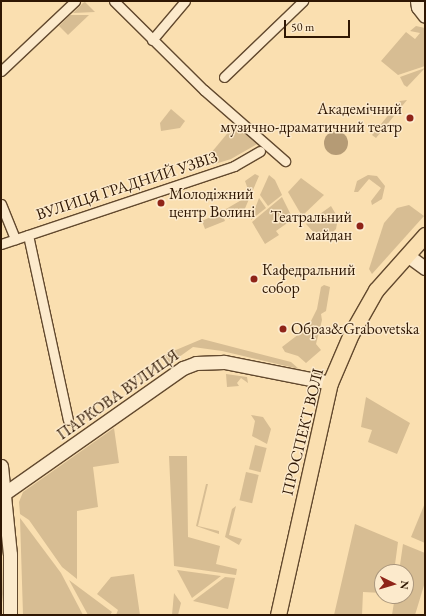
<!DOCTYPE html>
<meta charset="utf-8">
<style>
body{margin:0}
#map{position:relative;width:426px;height:616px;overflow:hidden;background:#fadfb0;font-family:"EB Garamond",serif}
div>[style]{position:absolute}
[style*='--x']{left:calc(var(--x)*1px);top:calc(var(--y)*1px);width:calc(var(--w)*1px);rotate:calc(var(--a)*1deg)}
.green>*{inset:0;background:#d7bd93;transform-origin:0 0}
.water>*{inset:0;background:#b59b75}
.round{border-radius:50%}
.roads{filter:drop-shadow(1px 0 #62492e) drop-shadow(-1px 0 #62492e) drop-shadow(0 1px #62492e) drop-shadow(0 -1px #62492e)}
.street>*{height:9px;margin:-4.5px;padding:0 4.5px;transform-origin:4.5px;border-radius:4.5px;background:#fceacc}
.secondary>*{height:13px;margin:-6.5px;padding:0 6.5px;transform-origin:6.5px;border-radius:6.5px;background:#fceacc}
.primary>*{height:15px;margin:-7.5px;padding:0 7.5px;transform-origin:7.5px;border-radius:7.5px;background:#fadfb0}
.dots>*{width:11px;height:11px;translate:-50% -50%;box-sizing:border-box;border:2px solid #fceacc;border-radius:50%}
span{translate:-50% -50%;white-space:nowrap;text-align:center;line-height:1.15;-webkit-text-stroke:3px #fceacc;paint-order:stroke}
.poi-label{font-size:16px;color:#2f1703}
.right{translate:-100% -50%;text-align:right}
.left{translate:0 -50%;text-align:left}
.street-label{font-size:16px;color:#2f1703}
.frame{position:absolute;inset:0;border:2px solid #2f1703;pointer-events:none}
.north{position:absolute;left:374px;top:564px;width:40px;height:40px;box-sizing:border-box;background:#fceacc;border:1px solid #aa967c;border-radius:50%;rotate:95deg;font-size:11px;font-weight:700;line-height:16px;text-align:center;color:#2f1703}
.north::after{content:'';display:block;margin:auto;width:14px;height:18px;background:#8f2418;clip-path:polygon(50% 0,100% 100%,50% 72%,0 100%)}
.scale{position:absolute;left:284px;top:20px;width:66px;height:18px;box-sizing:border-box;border:2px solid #2f1703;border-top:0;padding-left:5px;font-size:12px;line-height:14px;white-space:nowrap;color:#2f1703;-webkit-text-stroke:3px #fceacc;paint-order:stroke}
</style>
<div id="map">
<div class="green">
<div style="clip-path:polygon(85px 2px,95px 12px,73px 13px,83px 3px)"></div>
<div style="clip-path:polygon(70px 15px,89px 15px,68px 35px,59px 26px)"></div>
<div style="clip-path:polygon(416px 26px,425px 28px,425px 66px,398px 75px,381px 61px,406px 32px,415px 39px,420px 33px,410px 31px)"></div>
<div style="clip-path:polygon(425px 68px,407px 87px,404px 85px,400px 77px)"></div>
<div style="clip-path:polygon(407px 100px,376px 138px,372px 135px,400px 101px)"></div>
<div style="clip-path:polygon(171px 109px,185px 121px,180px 128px,161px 131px,160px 123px)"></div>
<div style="clip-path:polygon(236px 123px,259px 143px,231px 159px,215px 164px,211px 153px)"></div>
<div style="clip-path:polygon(255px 174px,259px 176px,243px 213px,229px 219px,226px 209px,250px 195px,245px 181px)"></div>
<div style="clip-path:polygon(269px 175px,275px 180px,282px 195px,268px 206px,260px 195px)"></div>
<div style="clip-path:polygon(368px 175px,377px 176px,385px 186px,382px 199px,372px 205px,371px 201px,381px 188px,369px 179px,358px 192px,354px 192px,357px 181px)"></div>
<div style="clip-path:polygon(301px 178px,324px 195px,302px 216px,288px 192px)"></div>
<div style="clip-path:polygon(282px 197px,293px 219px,276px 231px,279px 235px,265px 244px,252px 222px)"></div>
<div style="clip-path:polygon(259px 198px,266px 208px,251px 220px,251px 219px)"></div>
<div style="clip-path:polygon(409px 205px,424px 216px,372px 274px,369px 269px,384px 223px,397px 208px)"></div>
<div style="clip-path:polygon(331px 206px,338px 218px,336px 229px,328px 237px,317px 236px,306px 224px)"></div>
<div style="clip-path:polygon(221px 212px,225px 221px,205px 229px,202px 221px)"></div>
<div style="clip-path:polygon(324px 285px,330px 287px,326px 311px,321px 314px,322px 320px,316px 344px,321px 350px,306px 363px,298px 356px,285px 352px,282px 347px,308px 327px,317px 309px,321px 287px)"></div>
<div style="clip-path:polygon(202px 339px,291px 362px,299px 369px,222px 351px,193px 347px,168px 365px,164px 355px)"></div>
<div style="clip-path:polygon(226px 374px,247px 377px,248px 383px,241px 378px,237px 383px,239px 386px,227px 387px)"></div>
<div style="clip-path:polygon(366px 397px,410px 423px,397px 454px,368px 442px,372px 430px,361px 427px)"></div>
<div style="clip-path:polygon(251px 415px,263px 417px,271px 429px,267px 444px,252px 436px,255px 421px)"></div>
<div style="clip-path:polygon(114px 428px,119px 463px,93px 467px,98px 507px,77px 511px,77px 579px,62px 567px,29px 520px,20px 514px,19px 502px,23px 492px)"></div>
<div style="left:255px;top:445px;width:12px;height:25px;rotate:14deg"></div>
<div style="clip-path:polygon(169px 456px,187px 456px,188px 537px,220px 546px,216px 564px,237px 569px,236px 575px,174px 566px)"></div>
<div style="left:246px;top:472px;width:13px;height:29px;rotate:13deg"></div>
<div style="clip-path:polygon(206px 484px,208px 484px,198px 526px,219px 531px,219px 534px,196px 526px)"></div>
<div style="clip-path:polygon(425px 503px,425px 543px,411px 537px)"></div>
<div style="clip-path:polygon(236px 506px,229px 535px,242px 539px,239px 545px,225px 537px,232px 509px)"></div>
<div style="clip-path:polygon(20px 518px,61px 573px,83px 615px,23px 615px)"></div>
<div style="clip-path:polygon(355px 524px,398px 542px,394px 572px,382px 572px,382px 593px,363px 592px,362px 615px,334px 615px)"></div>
<div style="clip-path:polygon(1px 530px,3px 594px,1px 612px)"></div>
<div style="clip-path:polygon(403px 544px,425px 553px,425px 582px,415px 615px,392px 615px,395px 596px,406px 596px,406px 572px,399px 572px)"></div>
<div style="clip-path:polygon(177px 570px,221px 576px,192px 598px)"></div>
<div style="clip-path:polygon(134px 574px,140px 615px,116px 615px,118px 610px,97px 594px,111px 577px)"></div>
<div style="clip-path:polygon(225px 577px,235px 578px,228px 609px,193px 601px)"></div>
<div style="clip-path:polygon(69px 580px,112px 612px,110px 615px,88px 615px)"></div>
<div style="clip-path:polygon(174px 593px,181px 603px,178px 615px,172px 615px)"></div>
</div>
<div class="water">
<div class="round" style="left:324px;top:131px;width:24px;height:24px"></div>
</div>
<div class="roads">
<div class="street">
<div style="--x:114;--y:1;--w:127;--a:44.7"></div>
<div style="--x:204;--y:90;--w:108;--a:41.2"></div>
<div style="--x:152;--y:40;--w:51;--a:-49.8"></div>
<div style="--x:1;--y:71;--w:102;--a:-43.4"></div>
<div style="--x:224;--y:77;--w:110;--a:-43.9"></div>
<div style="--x:1;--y:204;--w:38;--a:68"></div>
<div style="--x:28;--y:235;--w:189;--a:77.8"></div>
<div style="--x:1;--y:244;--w:246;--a:-18.5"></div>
<div style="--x:234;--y:166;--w:30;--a:-30"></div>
</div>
<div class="secondary">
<div style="--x:417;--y:1;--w:6;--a:81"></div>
<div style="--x:418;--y:7;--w:11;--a:52"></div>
<div style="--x:407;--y:255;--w:22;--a:36"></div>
<div style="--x:1;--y:466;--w:88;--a:84.2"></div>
<div style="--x:10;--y:554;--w:61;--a:90"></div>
<div style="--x:5;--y:493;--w:218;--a:-35.1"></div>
<div style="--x:183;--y:368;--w:14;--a:-21"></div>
<div style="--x:196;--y:363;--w:28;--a:-2"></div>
<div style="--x:224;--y:362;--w:108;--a:11.2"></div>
</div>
<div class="primary">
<div style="--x:278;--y:615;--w:238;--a:-77.4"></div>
<div style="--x:330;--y:383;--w:53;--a:-66.8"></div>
<div style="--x:351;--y:334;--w:51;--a:-60.4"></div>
<div style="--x:376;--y:290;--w:74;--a:-48.3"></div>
</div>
</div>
<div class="dots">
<div style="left:410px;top:118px;background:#8f2418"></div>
<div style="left:161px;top:203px;background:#8f2418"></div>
<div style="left:360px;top:226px;background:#8f2418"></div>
<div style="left:254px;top:279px;background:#8f2418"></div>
<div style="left:283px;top:329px;background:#8f2418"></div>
</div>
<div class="poi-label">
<span class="right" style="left:402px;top:118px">Академічний<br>музично-драматичний театр</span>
<span class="left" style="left:169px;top:203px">Молодіжний<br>центр Волині</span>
<span class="right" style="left:352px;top:226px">Театральний<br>майдан</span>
<span class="left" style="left:262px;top:279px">Кафедральний<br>собор</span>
<span class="left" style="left:291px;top:329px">Образ&amp;Grabovetska</span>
</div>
<div class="street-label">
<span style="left:127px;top:186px;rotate:-18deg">ВУЛИЦЯ ГРАДНИЙ УЗВІЗ</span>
<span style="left:118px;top:395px;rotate:-35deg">ПАРКОВА ВУЛИЦЯ</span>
<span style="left:303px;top:432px;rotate:-76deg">ПРОСПЕКТ ВОЛІ</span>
</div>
<div class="frame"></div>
<div class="north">N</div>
<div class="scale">50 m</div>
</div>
